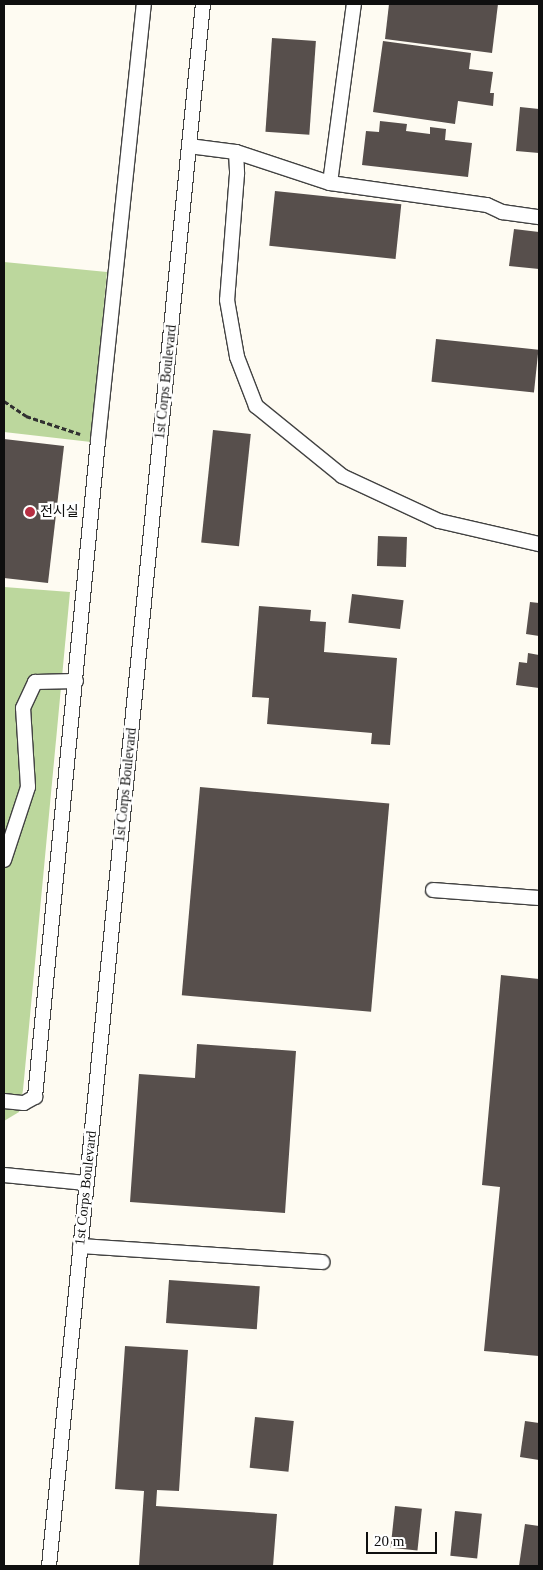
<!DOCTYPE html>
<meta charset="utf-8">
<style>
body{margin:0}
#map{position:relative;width:543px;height:1570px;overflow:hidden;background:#fefbf2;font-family:"Times New Roman","Noto Sans KR",serif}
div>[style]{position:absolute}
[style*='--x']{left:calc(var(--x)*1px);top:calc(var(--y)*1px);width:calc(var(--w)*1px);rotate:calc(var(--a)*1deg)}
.forest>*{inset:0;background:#bcd79d}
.building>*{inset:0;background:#574f4c;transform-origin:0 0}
.path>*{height:3px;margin-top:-1.5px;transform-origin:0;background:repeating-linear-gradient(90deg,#313131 0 5px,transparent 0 7.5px)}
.roads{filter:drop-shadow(1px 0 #424242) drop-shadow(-1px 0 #424242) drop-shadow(0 1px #424242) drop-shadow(0 -1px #424242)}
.service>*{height:14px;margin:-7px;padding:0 7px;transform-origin:7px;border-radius:7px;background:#fff}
.dots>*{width:14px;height:14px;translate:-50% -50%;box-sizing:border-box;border:2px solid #fff;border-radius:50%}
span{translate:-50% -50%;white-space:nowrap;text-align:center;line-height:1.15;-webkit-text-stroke:5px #fff;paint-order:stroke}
.street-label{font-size:14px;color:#0f0f0f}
.poi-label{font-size:14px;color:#0f0f0f}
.left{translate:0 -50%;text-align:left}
.frame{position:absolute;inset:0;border:5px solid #0f0f0f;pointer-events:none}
.scale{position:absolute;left:366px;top:1532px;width:71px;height:22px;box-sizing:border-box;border:2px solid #0f0f0f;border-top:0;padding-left:6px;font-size:15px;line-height:18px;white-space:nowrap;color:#0f0f0f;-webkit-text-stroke:4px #fff;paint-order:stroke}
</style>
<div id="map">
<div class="forest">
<div style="clip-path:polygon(4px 262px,107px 272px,91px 442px,4px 432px)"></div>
<div style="clip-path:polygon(4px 587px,70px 592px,23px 1090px,19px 1112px,4px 1121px)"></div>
</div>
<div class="building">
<div style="clip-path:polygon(389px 4px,498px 4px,492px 53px,385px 39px)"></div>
<div style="left:272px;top:38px;width:44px;height:94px;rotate:4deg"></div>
<div style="clip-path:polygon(383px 41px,471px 53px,469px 69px,493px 72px,490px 93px,494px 93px,493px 106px,458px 101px,455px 124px,373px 112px)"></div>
<div style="clip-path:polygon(520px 107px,539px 109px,539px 153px,516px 151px)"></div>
<div style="clip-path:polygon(380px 121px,407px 124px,406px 131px,430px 134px,430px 127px,446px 129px,445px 140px,472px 143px,468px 177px,362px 165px,366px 131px,379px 132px)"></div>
<div style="left:275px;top:191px;width:127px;height:55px;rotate:6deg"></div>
<div style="clip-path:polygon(514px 229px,539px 232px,539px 269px,509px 266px)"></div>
<div style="left:436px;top:339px;width:103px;height:43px;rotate:6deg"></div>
<div style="left:213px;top:430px;width:38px;height:113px;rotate:6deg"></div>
<div style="clip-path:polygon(4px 439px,64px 446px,48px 583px,4px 578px)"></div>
<div style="left:378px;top:536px;width:29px;height:30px;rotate:2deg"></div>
<div style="left:352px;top:594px;width:52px;height:29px;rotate:7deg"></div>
<div style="clip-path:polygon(530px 602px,539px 603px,539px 636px,526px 634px)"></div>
<div style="clip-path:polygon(259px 606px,311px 610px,310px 621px,326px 622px,324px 652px,397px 658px,390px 745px,371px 744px,372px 733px,267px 724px,269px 698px,252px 697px)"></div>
<div style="clip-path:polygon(528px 653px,539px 655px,539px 688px,516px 685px,519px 662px,527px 663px)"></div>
<div style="left:200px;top:787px;width:190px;height:209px;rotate:5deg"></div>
<div style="clip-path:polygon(501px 975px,539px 979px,539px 1356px,484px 1351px,500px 1187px,482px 1185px)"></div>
<div style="clip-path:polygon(197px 1044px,296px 1051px,285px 1213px,130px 1202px,139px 1074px,195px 1078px)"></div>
<div style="left:169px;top:1280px;width:91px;height:43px;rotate:4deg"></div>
<div style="clip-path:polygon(125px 1346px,188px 1350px,179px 1491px,157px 1490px,156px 1506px,277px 1514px,273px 1566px,139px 1566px,144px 1491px,115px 1489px)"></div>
<div style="left:255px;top:1417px;width:39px;height:51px;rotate:6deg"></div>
<div style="clip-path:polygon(525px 1421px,539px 1423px,539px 1460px,520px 1457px)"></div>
<div style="left:395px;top:1506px;width:27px;height:42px;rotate:6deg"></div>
<div style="left:455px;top:1511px;width:27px;height:45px;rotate:6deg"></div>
<div style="clip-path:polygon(525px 1524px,539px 1526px,539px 1566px,519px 1566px)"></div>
</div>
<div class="path">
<div style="--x:4;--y:401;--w:27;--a:34"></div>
<div style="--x:26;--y:416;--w:57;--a:18.4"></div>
</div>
<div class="roads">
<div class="service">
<div style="--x:189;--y:146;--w:47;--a:7.3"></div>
<div style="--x:236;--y:152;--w:99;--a:18.3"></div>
<div style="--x:330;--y:183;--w:159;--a:8"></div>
<div style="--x:487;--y:205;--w:17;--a:25"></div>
<div style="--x:502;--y:212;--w:37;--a:8"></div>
<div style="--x:236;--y:152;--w:22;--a:87"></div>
<div style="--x:237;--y:174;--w:126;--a:94.5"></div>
<div style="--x:227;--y:300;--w:58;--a:80"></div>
<div style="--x:237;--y:357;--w:53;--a:68.8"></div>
<div style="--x:256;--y:406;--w:111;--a:39.1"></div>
<div style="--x:342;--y:476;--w:107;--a:24.9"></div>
<div style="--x:439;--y:521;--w:103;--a:13"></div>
<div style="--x:330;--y:183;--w:181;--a:-82.4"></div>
<div style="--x:4;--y:860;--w:77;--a:-71.8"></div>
<div style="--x:28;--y:787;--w:79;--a:-93.6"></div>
<div style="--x:23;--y:708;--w:29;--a:-65"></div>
<div style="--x:35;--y:682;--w:41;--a:-1.4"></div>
<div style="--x:433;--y:890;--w:106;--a:4.3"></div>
<div style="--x:4;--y:1101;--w:20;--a:6"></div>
<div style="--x:24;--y:1103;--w:13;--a:-29"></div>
<div style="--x:35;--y:1097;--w:660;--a:-84.52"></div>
<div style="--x:98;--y:440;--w:438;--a:-84"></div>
<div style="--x:4;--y:1175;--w:82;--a:5.6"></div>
<div style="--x:80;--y:1246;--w:243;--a:3.8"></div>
<div style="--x:49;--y:1566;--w:1570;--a:-84.37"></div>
</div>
</div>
<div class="dots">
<div style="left:30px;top:512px;background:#b72f42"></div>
</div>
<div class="street-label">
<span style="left:166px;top:382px;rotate:-84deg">1st Corps Boulevard</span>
<span style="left:126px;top:785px;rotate:-84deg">1st Corps Boulevard</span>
<span style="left:86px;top:1188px;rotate:-84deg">1st Corps Boulevard</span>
</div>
<div class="poi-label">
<span class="left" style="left:40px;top:512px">전시실</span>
</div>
<div class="frame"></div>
<div class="scale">20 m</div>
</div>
